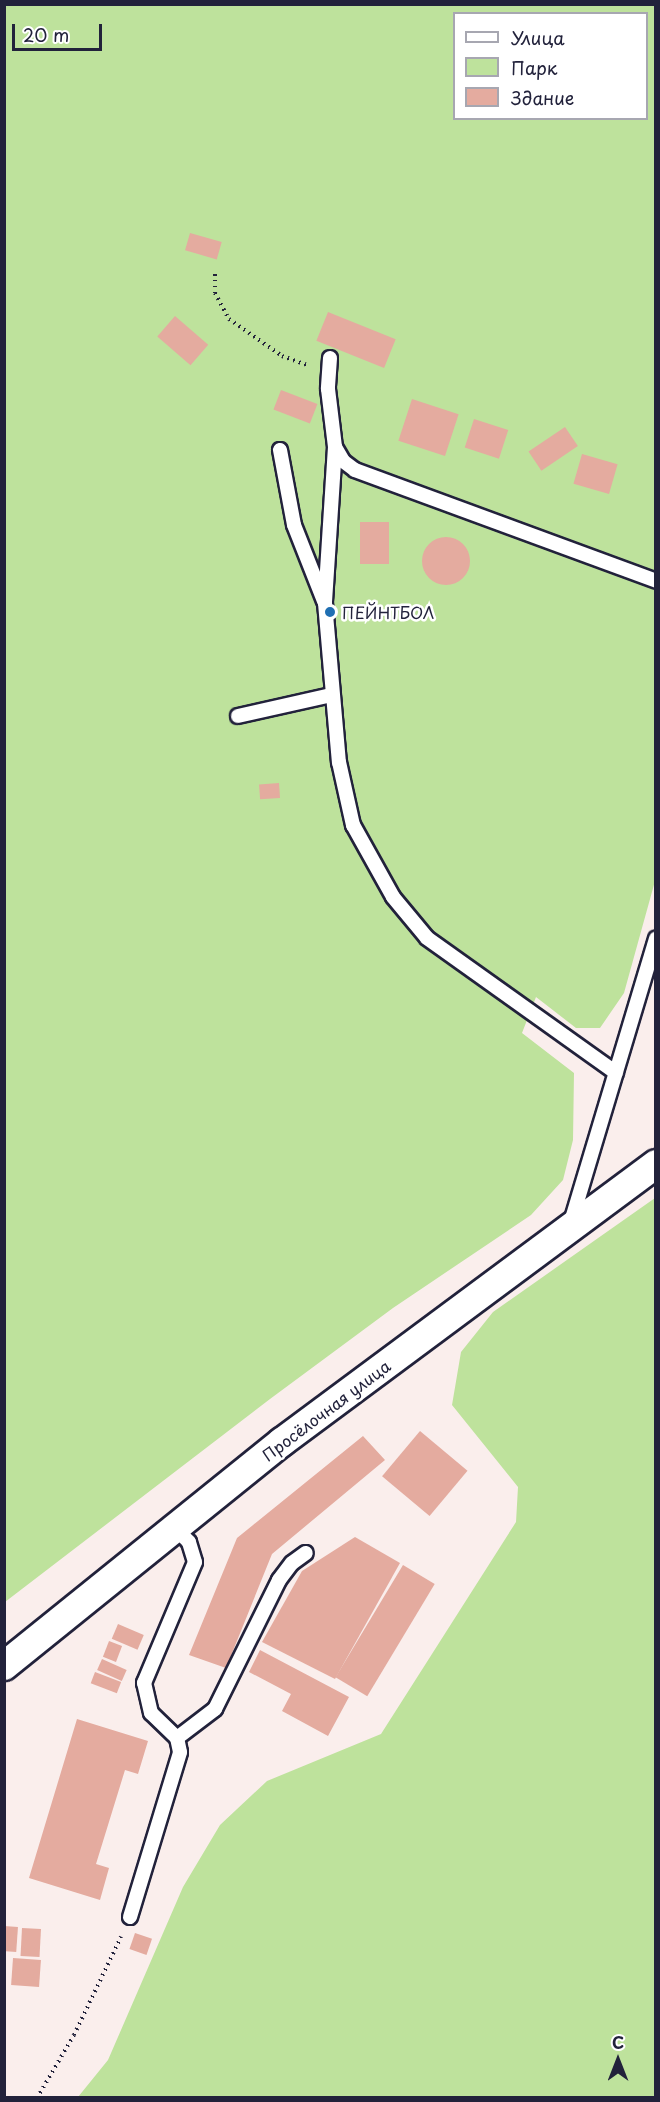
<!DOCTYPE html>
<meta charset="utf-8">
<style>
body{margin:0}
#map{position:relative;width:660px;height:2102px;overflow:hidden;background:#faeeec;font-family:"Playpen Sans",sans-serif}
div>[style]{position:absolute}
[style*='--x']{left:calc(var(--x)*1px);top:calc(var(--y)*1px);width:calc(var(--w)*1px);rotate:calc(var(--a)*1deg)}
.green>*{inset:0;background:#bee29c}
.building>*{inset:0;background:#e4ab9f;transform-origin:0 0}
.round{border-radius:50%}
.path>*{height:4px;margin-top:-2px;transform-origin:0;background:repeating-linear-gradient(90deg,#22223b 0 1.5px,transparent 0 6px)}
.roads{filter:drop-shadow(2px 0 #22223b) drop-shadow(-2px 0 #22223b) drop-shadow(0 2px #22223b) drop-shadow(0 -2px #22223b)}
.service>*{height:14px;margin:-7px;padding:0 7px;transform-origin:7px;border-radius:7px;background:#fff}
.minor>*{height:28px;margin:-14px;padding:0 14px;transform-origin:14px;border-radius:14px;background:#fff}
.dots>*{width:16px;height:16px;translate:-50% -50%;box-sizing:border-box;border:3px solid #fff;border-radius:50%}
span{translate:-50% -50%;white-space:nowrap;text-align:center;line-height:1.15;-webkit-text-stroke:5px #fff;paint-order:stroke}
.poi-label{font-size:16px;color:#22223b}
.left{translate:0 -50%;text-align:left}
.street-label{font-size:16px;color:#22223b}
.frame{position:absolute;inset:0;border:6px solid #22223b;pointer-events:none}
.legend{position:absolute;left:453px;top:12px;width:195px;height:108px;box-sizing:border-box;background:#fff;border:2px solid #a7a7b1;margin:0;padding:8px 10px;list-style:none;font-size:18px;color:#22223b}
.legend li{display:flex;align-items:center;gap:12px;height:30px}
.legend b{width:30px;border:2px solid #a7a7b1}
.north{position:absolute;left:588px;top:2030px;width:60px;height:60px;-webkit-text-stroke:4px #fff;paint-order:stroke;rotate:0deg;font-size:16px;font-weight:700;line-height:24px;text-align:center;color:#22223b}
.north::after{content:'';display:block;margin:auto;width:21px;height:27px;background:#22223b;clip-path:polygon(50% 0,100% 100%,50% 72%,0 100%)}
.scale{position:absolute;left:12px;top:24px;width:90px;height:27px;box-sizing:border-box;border:3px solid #22223b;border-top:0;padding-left:8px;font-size:18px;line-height:21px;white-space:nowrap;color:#22223b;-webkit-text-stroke:4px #fff;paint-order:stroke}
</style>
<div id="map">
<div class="green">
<div style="clip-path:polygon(evenodd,5px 5px,655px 5px,655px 881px,624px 993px,600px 1028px,576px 1028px,536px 997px,522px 1033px,574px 1073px,573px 1140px,563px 1180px,531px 1215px,393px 1308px,270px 1399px,5px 1602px,5px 5px,454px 14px,646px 14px,646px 118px,454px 118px,454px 14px)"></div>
<div style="clip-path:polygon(655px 1198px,655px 2097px,78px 2097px,108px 2060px,183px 1887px,220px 1825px,267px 1781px,381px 1734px,516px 1522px,518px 1487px,452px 1405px,461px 1352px,493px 1312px)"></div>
</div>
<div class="building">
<div style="left:190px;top:233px;width:33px;height:18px;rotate:16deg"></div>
<div style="left:328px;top:312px;width:73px;height:31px;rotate:22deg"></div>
<div style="left:175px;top:316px;width:44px;height:27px;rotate:41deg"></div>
<div style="left:281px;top:390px;width:39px;height:21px;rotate:21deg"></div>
<div style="left:412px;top:399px;width:49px;height:44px;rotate:18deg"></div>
<div style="left:474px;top:419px;width:36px;height:30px;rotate:18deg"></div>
<div style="left:565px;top:427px;width:23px;height:44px;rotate:56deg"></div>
<div style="left:582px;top:454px;width:37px;height:31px;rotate:16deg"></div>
<div style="left:360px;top:522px;width:29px;height:42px"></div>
<div class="round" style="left:422px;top:537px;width:48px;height:48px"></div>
<div style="left:279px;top:783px;width:15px;height:20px;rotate:86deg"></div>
<div style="left:420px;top:1431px;width:62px;height:59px;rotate:40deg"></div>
<div style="clip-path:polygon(363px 1436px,385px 1460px,272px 1554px,226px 1668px,189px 1655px,237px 1538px)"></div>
<div style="clip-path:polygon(355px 1537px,400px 1563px,335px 1679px,262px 1642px,302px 1571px)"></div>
<div style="left:403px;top:1565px;width:37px;height:131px;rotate:31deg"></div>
<div style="left:118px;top:1624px;width:28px;height:16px;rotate:23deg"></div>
<div style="left:109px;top:1641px;width:14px;height:17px;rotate:21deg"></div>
<div style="clip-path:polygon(260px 1650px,349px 1697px,328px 1736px,282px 1711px,291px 1694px,249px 1672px)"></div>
<div style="left:102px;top:1659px;width:27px;height:12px;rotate:24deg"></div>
<div style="left:95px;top:1672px;width:28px;height:12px;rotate:21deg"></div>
<div style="clip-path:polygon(77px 1719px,148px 1741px,138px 1774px,125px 1770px,96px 1864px,109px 1868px,100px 1900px,29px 1878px)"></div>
<div style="left:4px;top:1926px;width:14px;height:25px;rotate:4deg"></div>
<div style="left:22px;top:1928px;width:19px;height:28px;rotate:3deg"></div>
<div style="left:135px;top:1933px;width:18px;height:17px;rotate:19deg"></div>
<div style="left:13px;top:1958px;width:28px;height:27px;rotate:4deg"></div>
</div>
<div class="path">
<div style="--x:215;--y:274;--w:19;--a:90"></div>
<div style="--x:215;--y:293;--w:30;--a:62"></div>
<div style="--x:229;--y:319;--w:65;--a:34.9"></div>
<div style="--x:282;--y:356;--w:27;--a:20"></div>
<div style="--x:37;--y:2098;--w:73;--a:-59.6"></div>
<div style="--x:74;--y:2035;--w:109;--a:-64.4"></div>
</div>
<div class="roads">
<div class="service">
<div style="--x:330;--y:358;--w:31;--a:94"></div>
<div style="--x:328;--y:389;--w:58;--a:83.1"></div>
<div style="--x:335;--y:447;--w:16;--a:60"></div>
<div style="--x:343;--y:461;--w:15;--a:37"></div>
<div style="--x:355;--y:470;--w:321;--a:20.2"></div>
<div style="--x:335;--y:447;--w:156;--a:93.7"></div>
<div style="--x:325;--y:603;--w:160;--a:85"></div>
<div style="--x:339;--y:762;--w:65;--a:77.5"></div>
<div style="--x:353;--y:825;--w:82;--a:60.9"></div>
<div style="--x:393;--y:897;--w:53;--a:50.3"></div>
<div style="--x:427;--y:938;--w:232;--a:35.5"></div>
<div style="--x:280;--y:450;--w:76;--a:79.4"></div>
<div style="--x:294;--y:525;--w:82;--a:68.5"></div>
<div style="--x:238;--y:716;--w:95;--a:-12.7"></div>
<div style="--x:571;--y:1222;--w:296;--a:-73.3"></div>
<div style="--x:177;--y:1738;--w:48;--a:-37.3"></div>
<div style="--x:215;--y:1709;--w:144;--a:-63.6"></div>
<div style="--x:279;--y:1580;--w:21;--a:-53"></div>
<div style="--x:292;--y:1563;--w:17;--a:-36"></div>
<div style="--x:130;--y:1917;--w:172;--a:-73.1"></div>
<div style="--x:180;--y:1752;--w:14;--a:-102"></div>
<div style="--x:177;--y:1738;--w:36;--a:-136"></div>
<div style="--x:151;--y:1713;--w:31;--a:-103"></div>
<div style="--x:144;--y:1683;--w:131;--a:-67.1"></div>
<div style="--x:195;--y:1562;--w:21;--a:-107"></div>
<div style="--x:189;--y:1542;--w:20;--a:-135"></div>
</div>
<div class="minor">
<div style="--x:4;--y:1666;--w:357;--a:-38.9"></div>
<div style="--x:282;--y:1442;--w:466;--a:-36.6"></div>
</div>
</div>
<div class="dots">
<div style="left:330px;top:612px;background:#1f6fb2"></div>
</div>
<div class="poi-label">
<span class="left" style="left:342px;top:612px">ПЕЙНТБОЛ</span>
</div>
<div class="street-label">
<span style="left:326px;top:1410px;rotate:-37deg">Просёлочная улица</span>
</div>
<div class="frame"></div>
<ul class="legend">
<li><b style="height:8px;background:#fff"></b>Улица</li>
<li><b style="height:16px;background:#bee29c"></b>Парк</li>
<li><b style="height:16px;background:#e4ab9f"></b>Здание</li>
</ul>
<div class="north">С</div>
<div class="scale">20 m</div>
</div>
